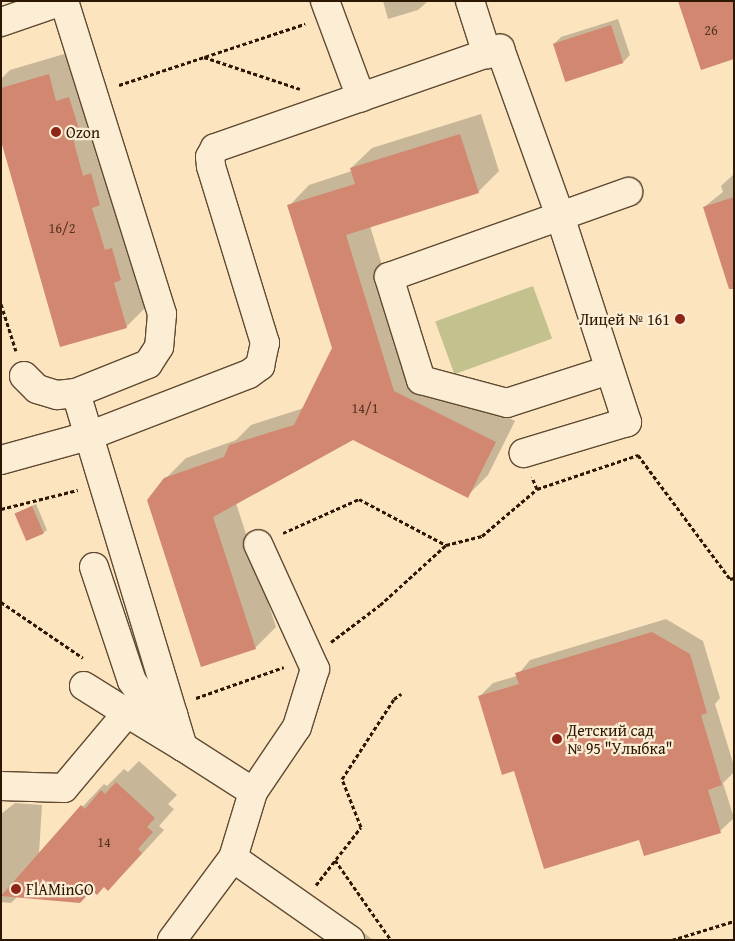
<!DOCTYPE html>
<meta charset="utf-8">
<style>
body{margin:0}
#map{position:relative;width:735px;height:941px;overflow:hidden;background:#fbe4be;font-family:"Gentium Book Plus",serif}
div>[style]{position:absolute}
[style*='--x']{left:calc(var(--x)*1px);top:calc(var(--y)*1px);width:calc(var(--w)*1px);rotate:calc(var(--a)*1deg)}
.green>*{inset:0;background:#c3c28e;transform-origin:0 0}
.shadow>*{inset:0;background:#0003}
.building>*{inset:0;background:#d18770;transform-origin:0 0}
.path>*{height:3px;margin-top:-1.5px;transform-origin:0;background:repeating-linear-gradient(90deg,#2b1702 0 4px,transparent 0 6.5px)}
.roads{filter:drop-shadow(1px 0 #5f4a31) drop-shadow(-1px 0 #5f4a31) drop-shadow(0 1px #5f4a31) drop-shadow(0 -1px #5f4a31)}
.minor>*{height:28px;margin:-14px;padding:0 14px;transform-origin:14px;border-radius:14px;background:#fcedd5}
.dots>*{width:14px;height:14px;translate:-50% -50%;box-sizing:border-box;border:2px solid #fcedd5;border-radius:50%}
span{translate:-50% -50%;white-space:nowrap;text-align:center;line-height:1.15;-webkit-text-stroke:4.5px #fcedd5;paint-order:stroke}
.number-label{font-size:14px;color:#54331e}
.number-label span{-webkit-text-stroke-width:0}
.poi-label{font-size:16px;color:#2b1702}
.left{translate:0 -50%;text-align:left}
.right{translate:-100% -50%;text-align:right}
.frame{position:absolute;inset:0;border:2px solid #2b1702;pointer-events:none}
</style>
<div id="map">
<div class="green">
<div style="left:533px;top:286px;width:56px;height:104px;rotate:70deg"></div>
</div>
<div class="shadow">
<div style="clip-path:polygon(383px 1px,428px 1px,418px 10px,388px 19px)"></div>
<div style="clip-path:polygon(618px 19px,630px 55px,623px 62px,554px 44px,561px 37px)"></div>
<div style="clip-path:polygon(71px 52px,149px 304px,126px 327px,1px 138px,1px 79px,10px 70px)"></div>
<div style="clip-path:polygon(481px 114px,499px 171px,478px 192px,370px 226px,414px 370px,515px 421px,488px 475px,467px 496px,353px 438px,236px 503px,276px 627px,255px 648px,165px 479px,186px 458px,236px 440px,251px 425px,304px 408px,334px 349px,289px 206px,309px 185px,352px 171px,351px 168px,372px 148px)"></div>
<div style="clip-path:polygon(734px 174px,734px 287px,704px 207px,723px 192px,721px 186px)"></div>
<div style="clip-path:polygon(36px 504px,47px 530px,43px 533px,15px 514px)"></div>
<div style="clip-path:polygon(666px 619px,703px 641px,720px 698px,715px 704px,734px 766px,734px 772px,723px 783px,734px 818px,720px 831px,640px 839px,515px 769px,479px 697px,493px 683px,517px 676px,530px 660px)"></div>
<div style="clip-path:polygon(139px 761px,177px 795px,168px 804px,174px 809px,159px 826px,164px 830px,130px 867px,108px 889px,104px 886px,18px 896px,11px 903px,1px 902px,1px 814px,15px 803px,42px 805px,39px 853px,104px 784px,107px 786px,124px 769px,128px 772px)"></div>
<div style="clip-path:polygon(344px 917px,373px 940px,321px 940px)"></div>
</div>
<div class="building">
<div style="clip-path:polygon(678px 1px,734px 1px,734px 59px,701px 70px)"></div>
<div style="left:611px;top:25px;width:40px;height:61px;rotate:72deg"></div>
<div style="clip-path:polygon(49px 74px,56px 101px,69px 97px,79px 129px,71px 131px,83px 176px,91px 173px,100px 205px,92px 208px,105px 250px,112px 248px,121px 280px,114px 283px,127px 328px,60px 347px,1px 141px,1px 88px)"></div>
<div style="clip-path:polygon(460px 134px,479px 193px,346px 235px,394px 391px,496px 442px,468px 498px,353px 440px,213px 517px,256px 649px,201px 667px,147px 500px,164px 478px,224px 457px,229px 445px,294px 425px,332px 348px,287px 205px,355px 184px,350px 168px)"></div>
<div style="clip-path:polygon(734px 197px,734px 289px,729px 289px,703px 207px)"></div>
<div style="left:32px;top:506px;width:30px;height:19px;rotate:67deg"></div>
<div style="clip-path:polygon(652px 632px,690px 654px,707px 713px,701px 715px,722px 785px,708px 790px,721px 833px,644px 856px,639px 840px,544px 869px,514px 771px,502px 775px,478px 696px,519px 684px,515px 673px)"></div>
<div style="clip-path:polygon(116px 782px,155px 818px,147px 827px,153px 832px,138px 849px,142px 853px,108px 891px,104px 887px,97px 895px,92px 890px,80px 903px,1px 896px,81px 805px,85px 809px,101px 790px,105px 794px)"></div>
</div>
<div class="path">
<div style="--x:204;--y:57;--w:101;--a:18.4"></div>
<div style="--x:119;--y:85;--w:196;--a:-18.2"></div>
<div style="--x:1;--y:304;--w:49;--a:72.3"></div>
<div style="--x:537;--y:489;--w:107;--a:-18.6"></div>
<div style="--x:638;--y:455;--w:154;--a:53.4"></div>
<div style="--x:730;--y:579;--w:4;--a:-14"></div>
<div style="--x:1;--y:509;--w:79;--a:-13.9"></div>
<div style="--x:283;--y:533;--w:83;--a:-24.1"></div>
<div style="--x:359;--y:499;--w:98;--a:27.9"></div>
<div style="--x:446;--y:545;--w:37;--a:-14"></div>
<div style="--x:482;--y:536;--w:72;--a:-40.5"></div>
<div style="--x:537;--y:489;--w:13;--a:-113"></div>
<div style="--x:1;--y:602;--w:99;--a:34.3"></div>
<div style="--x:331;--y:642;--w:61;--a:-37.1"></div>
<div style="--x:380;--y:605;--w:89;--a:-42.3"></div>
<div style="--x:196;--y:698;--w:93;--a:-19.4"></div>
<div style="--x:335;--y:860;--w:98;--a:55"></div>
<div style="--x:316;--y:885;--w:73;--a:-52.2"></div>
<div style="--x:361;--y:827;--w:52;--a:-111.6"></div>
<div style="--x:342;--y:779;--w:95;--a:-57"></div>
<div style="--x:394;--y:699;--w:9;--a:-36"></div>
<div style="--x:672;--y:940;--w:65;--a:-17"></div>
</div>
<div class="roads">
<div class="minor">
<div style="--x:64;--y:1;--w:328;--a:72.6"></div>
<div style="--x:162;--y:314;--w:33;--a:95"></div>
<div style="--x:159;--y:347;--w:20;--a:123"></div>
<div style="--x:148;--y:364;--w:78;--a:158.1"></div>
<div style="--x:76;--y:393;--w:370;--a:73.2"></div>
<div style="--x:183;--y:747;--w:83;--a:32.7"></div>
<div style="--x:325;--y:1;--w:103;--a:69.6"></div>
<div style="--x:470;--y:1;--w:56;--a:72.2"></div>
<div style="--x:1;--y:22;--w:65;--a:-19"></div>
<div style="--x:609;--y:370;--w:107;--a:162.1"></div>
<div style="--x:507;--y:403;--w:89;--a:-165"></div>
<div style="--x:421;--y:380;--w:108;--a:-107.3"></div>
<div style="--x:389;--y:277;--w:254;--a:-19.6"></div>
<div style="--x:24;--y:376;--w:18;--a:45"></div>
<div style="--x:37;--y:389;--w:21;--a:17"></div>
<div style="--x:57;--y:395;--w:19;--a:-6"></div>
<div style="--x:1;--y:460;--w:93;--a:-15.5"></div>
<div style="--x:91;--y:435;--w:169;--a:-21.1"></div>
<div style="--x:249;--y:374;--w:14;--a:-36"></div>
<div style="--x:260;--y:366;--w:24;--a:-78"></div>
<div style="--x:265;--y:343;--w:185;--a:-107"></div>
<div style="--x:211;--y:166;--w:9;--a:-96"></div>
<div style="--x:210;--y:157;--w:10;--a:-61"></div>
<div style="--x:215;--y:148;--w:302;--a:-19.2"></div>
<div style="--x:500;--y:49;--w:177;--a:70.2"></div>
<div style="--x:560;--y:216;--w:217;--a:72"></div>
<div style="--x:627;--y:422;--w:108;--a:163.2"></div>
<div style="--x:94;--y:567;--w:120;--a:71.6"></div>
<div style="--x:132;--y:681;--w:21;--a:55"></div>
<div style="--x:144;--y:698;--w:34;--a:30"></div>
<div style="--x:84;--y:686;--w:51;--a:32.1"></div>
<div style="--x:1;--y:786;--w:63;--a:1.8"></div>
<div style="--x:64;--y:788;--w:98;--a:-50"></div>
<div style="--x:127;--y:713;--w:66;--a:31.3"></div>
<div style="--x:233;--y:858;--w:143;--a:35"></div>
<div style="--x:172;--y:940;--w:102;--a:-53.4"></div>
<div style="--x:233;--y:858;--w:69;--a:-73.1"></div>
<div style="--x:253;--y:792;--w:78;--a:-55.9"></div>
<div style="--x:297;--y:727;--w:61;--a:-72.8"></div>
<div style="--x:315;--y:669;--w:137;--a:-114.5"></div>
</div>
</div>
<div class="dots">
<div style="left:56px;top:132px;background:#8f2418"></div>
<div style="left:680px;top:319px;background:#8f2418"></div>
<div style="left:557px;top:739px;background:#8f2418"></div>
<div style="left:16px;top:889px;background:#8f2418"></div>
</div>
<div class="number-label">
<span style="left:711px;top:30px">26</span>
<span style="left:62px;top:228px">16/2</span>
<span style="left:365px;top:408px">14/1</span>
<span style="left:104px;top:842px">14</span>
</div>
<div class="poi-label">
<span class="left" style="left:66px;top:132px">Ozon</span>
<span class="right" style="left:670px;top:319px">Лицей № 161</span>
<span class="left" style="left:567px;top:739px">Детский сад<br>№ 95 "Улыбка"</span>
<span class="left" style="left:26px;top:889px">FlAMinGO</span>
</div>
<div class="frame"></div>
</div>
